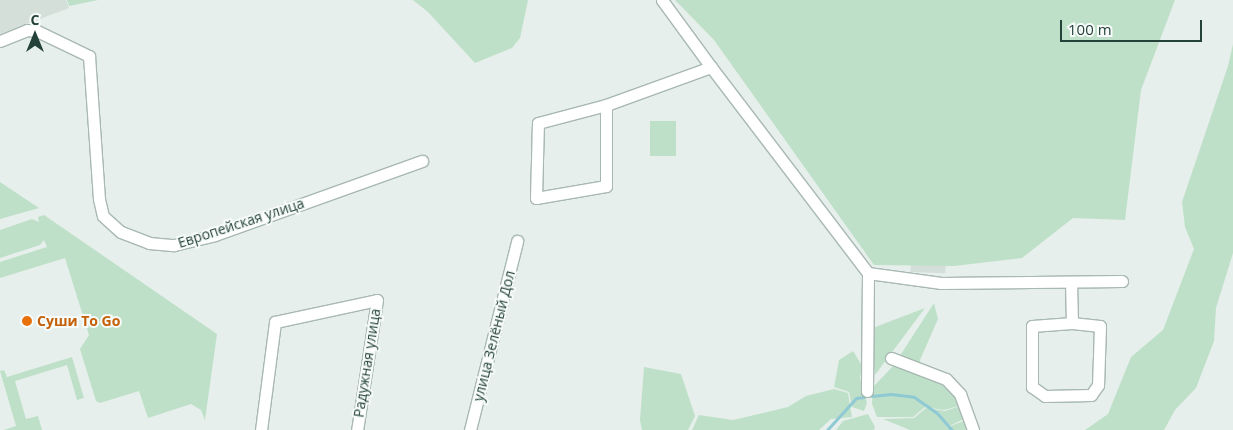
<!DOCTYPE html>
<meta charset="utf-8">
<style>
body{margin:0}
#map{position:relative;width:1233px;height:430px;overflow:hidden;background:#e6efeb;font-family:"Open Sans",sans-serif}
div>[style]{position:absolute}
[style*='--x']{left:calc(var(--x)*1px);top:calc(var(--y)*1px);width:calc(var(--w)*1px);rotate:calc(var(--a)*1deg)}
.built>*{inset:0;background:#d4dfda;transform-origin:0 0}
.green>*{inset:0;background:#bfe0c8;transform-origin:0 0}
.stream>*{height:3px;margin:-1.5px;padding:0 1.5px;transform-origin:1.5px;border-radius:1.5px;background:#8ec9d4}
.roads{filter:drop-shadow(1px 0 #a8b8b2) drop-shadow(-1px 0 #a8b8b2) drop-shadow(0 1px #a8b8b2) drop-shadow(0 -1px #a8b8b2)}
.minor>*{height:11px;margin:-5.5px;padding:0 5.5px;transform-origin:5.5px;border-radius:5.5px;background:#fff}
.dots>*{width:14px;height:14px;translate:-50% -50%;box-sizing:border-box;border:2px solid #f7fbf9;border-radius:50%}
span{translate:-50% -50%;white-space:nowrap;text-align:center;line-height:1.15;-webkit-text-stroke:4px #f7fbf9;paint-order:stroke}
.street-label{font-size:14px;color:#24423a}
.food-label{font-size:14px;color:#c56008;font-weight:700}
.left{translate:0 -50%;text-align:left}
.north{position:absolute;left:10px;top:10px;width:50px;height:50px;-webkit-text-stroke:4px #f7fbf9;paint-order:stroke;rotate:0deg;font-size:14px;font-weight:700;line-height:20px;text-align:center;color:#24423a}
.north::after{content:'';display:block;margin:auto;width:18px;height:22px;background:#24423a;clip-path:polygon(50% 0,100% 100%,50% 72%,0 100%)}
.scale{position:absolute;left:1060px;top:20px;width:142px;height:22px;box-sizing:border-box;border:2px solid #24423a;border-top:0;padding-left:6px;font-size:15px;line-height:18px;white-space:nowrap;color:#24423a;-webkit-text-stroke:4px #f7fbf9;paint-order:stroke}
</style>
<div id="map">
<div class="built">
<div style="clip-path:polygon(0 0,66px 0,69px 8px,0 34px)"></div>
<div style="left:911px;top:255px;width:35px;height:17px;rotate:2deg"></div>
</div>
<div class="green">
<div style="clip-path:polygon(67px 0,98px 0,69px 6px)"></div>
<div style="clip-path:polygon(413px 0,528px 0,520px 38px,512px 48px,475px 63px,428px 12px)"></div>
<div style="clip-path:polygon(675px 0,1175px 0,1141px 90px,1125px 220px,1073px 218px,1022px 258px,954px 266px,874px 265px,714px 40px)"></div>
<div style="clip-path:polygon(1233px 44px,1233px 253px,1216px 308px,1214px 341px,1196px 388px,1175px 410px,1164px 430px,1085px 430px,1108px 414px,1131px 357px,1163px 330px,1194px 249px,1185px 227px,1182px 202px,1228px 66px)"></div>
<div style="left:650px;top:121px;width:26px;height:35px"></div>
<div style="clip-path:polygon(0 182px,39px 208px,0 219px)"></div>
<div style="clip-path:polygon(44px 215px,217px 334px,205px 420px,201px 410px,191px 404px,148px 418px,139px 391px,100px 403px,96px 401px,80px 349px,89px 335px,65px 258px,0 278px,0 262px,47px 247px,44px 240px,40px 245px,0 258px,0 230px,32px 219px,39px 222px,38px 217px)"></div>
<div style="clip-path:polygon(934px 303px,938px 319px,920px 360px,921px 373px,944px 381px,956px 394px,959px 406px,944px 410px,925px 407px,913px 417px,877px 417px,872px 404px,873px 387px,894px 365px)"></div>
<div style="clip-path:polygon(925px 308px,875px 375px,870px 329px)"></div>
<div style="clip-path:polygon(853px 351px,863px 367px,860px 377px,867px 403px,864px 411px,852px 407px,849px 392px,834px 387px,839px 360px)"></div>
<div style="clip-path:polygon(72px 357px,84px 398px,77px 400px,67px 365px,15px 381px,26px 419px,38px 416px,42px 430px,4px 430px,16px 426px,0 371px,4px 370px,7px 377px)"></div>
<div style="clip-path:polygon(644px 367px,681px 374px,695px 416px,688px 430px,642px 430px,640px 420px)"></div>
<div style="clip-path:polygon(834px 389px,848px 393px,852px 417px,831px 419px,819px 430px,692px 430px,699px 415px,733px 420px,788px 407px,806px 396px)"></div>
<div style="clip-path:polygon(960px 406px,964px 419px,945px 428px,964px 421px,966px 430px,910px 430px,883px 419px,914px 418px,926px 408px,945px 411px)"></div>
<div style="clip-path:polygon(868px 414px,875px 427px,874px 430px,836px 430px,843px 421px)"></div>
</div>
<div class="stream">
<div style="--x:872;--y:396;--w:19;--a:-6"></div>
<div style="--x:891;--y:394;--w:23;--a:7"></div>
<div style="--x:914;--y:397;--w:28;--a:35"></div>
<div style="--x:937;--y:413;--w:23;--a:49"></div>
<div style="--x:827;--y:430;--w:43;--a:-47.8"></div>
<div style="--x:856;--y:398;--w:8;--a:-7"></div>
</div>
<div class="roads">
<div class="minor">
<div style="--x:0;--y:41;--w:29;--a:-22"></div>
<div style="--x:27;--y:30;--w:10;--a:6"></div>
<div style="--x:37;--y:31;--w:58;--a:25.7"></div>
<div style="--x:89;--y:56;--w:143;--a:86"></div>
<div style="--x:99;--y:199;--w:17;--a:77"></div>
<div style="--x:103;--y:216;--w:24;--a:42"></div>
<div style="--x:121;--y:232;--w:30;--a:21"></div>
<div style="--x:149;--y:243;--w:25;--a:5"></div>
<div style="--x:174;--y:245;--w:42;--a:-13.7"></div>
<div style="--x:215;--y:235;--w:220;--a:-19.7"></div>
<div style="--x:711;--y:67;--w:259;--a:52.7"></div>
<div style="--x:868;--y:273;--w:118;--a:90.5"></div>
<div style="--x:606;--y:105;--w:81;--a:90"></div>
<div style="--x:606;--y:186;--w:71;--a:170.3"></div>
<div style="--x:536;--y:198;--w:75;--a:-88.5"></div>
<div style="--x:538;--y:123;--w:70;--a:-14.8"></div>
<div style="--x:606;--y:105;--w:112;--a:-19.9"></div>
<div style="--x:711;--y:67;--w:83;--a:-126.2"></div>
<div style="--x:868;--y:273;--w:74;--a:7.8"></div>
<div style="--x:941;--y:283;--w:181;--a:-0.6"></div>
<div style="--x:1071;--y:282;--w:41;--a:88.6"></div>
<div style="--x:1072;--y:323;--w:28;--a:6"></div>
<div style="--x:1100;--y:326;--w:59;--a:91.9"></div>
<div style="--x:1098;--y:385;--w:12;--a:125"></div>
<div style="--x:1091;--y:395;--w:46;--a:178.8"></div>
<div style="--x:1045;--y:396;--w:16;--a:-145"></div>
<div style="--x:1032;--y:387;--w:61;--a:-90"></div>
<div style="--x:1032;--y:326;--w:40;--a:-4.3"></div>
<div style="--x:891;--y:358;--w:59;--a:20.9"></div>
<div style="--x:946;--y:379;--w:21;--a:47"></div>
<div style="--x:960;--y:394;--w:38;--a:70"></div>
<div style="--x:261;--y:430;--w:109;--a:-82.6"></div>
<div style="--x:275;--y:322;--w:104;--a:-12.2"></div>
<div style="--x:377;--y:300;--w:132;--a:98.7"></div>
<div style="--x:470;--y:430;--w:195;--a:-76"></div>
</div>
</div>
<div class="dots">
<div style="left:27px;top:321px;background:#e8710a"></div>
</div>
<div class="street-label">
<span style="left:241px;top:223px;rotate:-18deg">Европейская улица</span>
<span style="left:494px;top:336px;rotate:-76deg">улица Зелёный Дол</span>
<span style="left:367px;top:363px;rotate:-81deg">Радужная улица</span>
</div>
<div class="food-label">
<span class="left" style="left:37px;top:321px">Суши To Go</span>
</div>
<div class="north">С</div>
<div class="scale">100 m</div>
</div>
